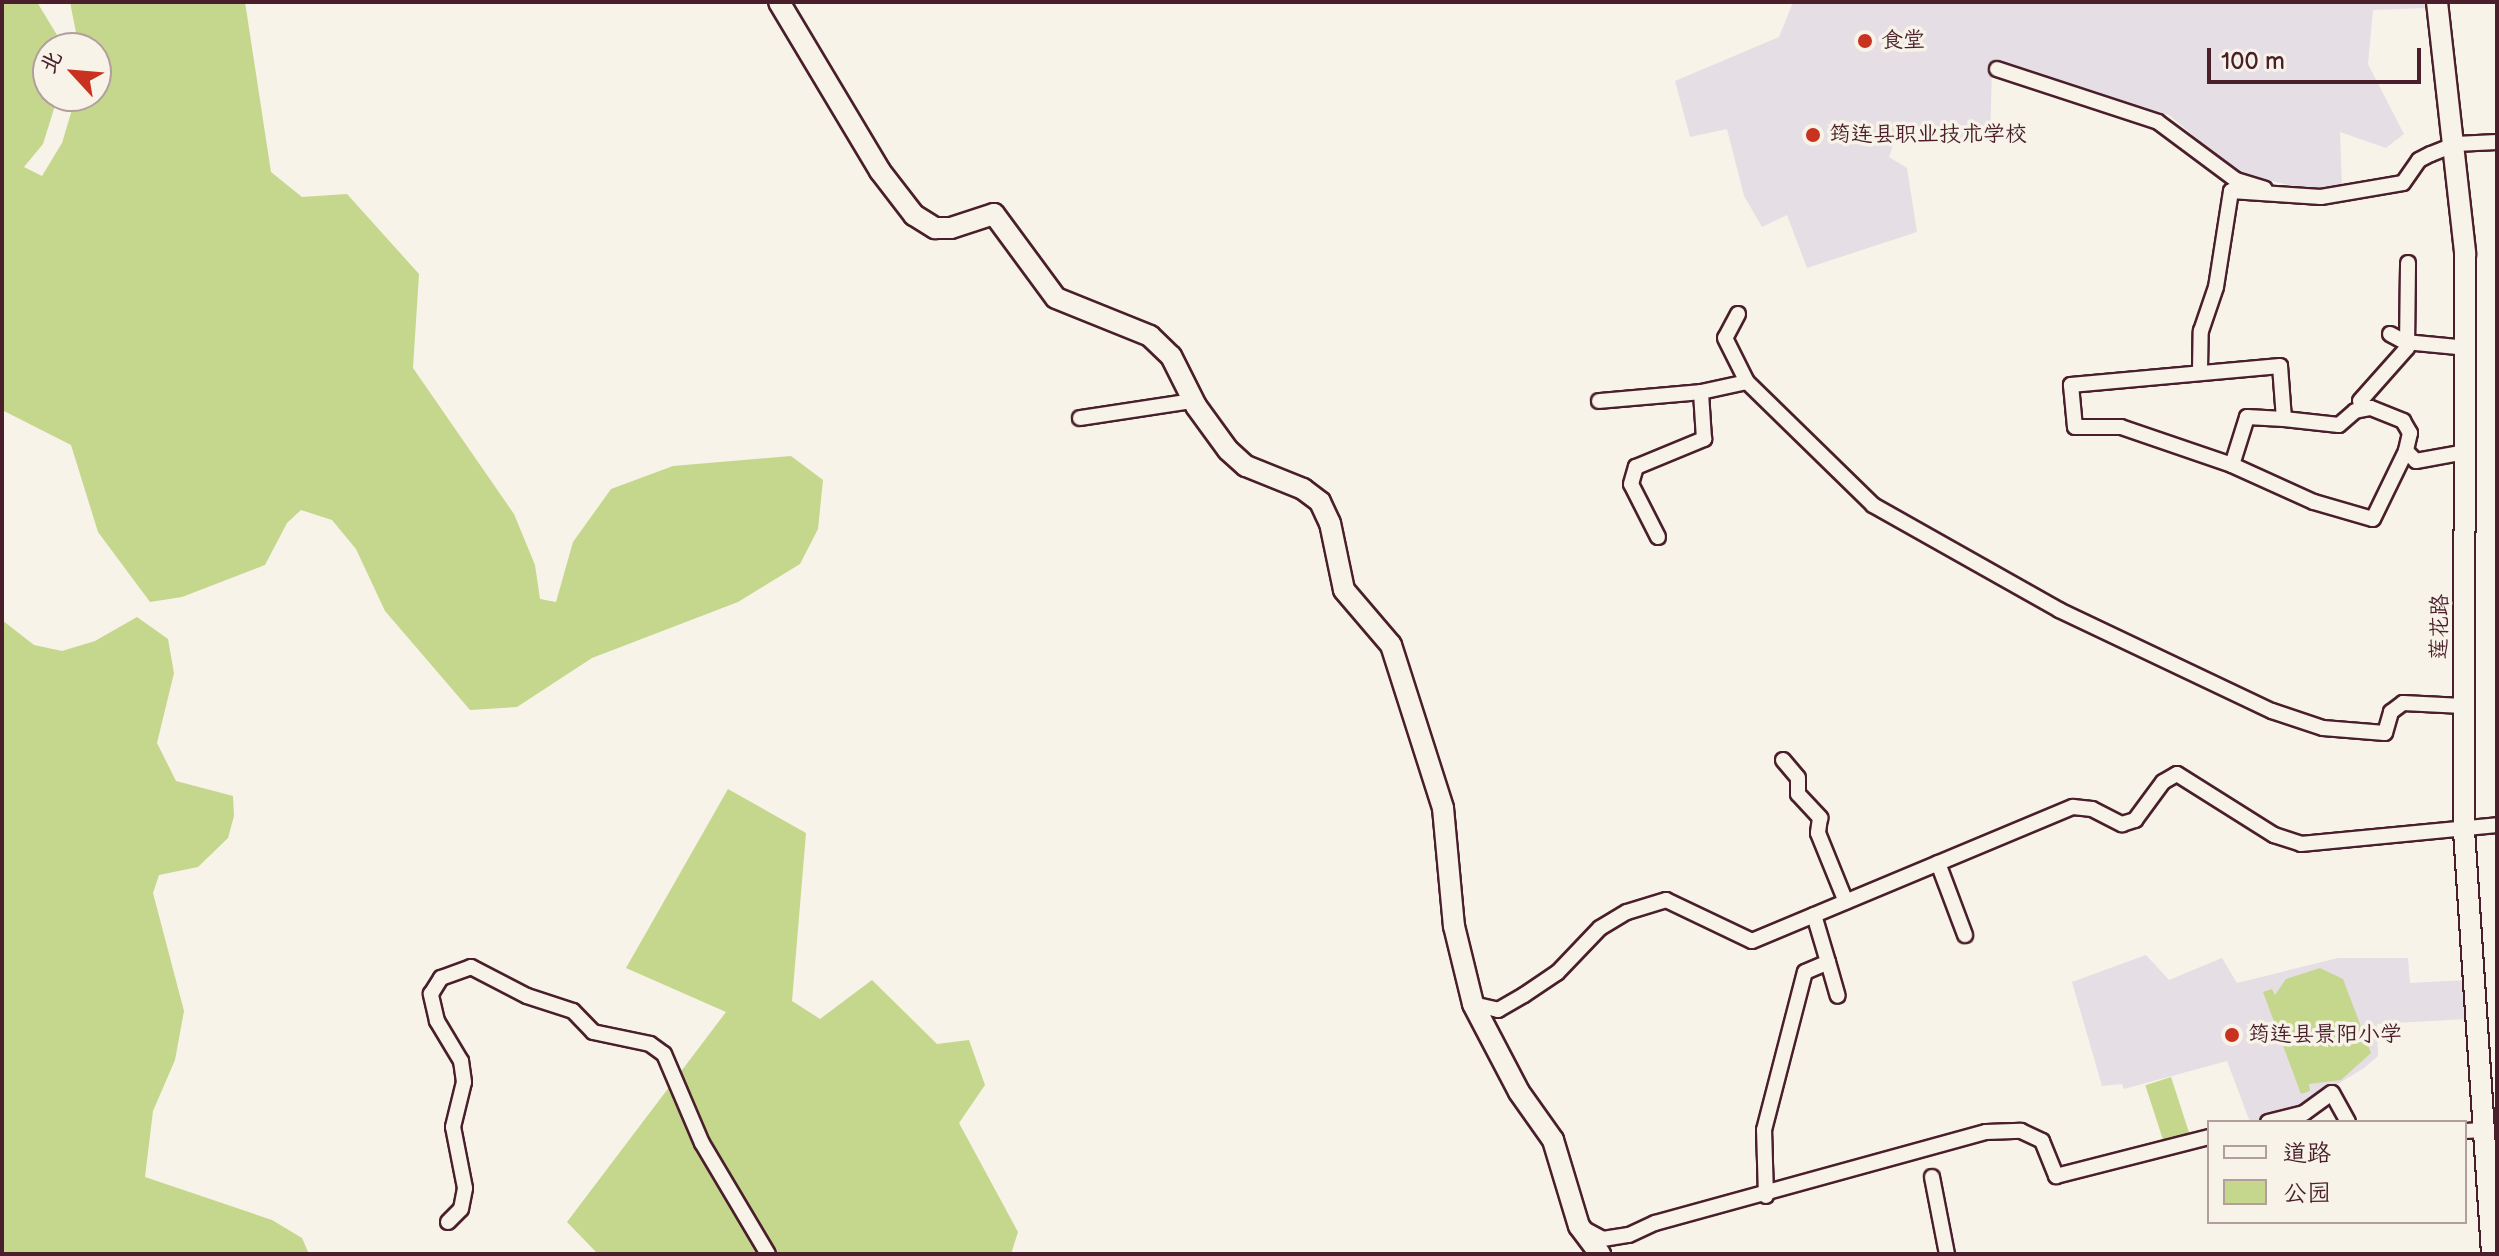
<!DOCTYPE html>
<meta charset="utf-8">
<style>
body{margin:0}
#map{position:relative;width:2499px;height:1256px;overflow:hidden;background:#f7f3e8;font-family:"Balsamiq Sans","LXGW WenKai TC",sans-serif}
div>[style]{position:absolute}
[style*='--x']{left:calc(var(--x)*1px);top:calc(var(--y)*1px);width:calc(var(--w)*1px);rotate:calc(var(--a)*1deg)}
.built>*{inset:0;background:#e5dee5}
.green>*{inset:0;background:#c4d78c;transform-origin:0 0}
.roads{filter:drop-shadow(2px 0 #4a1f2b) drop-shadow(-2px 0 #4a1f2b) drop-shadow(0 2px #4a1f2b) drop-shadow(0 -2px #4a1f2b)}
.street>*{height:14px;margin:-7px;padding:0 7px;transform-origin:7px;border-radius:7px;background:#f7f3e8}
.secondary>*{height:20px;margin:-10px;padding:0 10px;transform-origin:10px;border-radius:10px;background:#f7f3e8}
.dots>*{width:22px;height:22px;translate:-50% -50%;box-sizing:border-box;border:4px solid #f7f3e8;border-radius:50%}
span{translate:-50% -50%;white-space:nowrap;text-align:center;line-height:1.15;-webkit-text-stroke:7px #f7f3e8;paint-order:stroke}
.poi-label{font-size:22px;color:#4a1f2b}
.left{translate:0 -50%;text-align:left}
.street-label{font-size:22px;color:#4a1f2b}
.frame{position:absolute;inset:0;border:4px solid #4a1f2b;pointer-events:none}
.legend{position:absolute;left:2207px;top:1120px;width:260px;height:104px;box-sizing:border-box;background:#f7f3e8;border:2px solid #b29e9c;margin:0;padding:10px 14px;list-style:none;font-size:24px;color:#4a1f2b}
.legend li{display:flex;align-items:center;gap:16px;height:40px}
.legend b{width:40px;border:2px solid #b29e9c}
.north{position:absolute;left:32px;top:32px;width:80px;height:80px;box-sizing:border-box;background:#f7f3e8;border:2px solid #b29e9c;border-radius:50%;rotate:296deg;font-size:22px;font-weight:700;line-height:32px;text-align:center;color:#4a1f2b}
.north::after{content:'';display:block;margin:auto;width:28px;height:36px;background:#c8321e;clip-path:polygon(50% 0,100% 100%,50% 72%,0 100%)}
.scale{position:absolute;left:2207px;top:48px;width:214px;height:36px;box-sizing:border-box;border:4px solid #4a1f2b;border-top:0;padding-left:10px;font-size:24px;line-height:28px;white-space:nowrap;color:#4a1f2b;-webkit-text-stroke:6px #f7f3e8;paint-order:stroke}
</style>
<div id="map">
<div class="built">
<div style="clip-path:polygon(1793px 2px,2428px 2px,2429px 8px,2373px 10px,2368px 64px,2404px 134px,2386px 148px,2340px 132px,2342px 187px,2315px 191px,2237px 173px,2169px 115px,1992px 67px,1990px 142px,1899px 128px,1889px 157px,1907px 168px,1917px 232px,1807px 268px,1787px 215px,1762px 227px,1744px 196px,1727px 129px,1690px 137px,1675px 81px,1779px 37px)"></div>
<div style="clip-path:polygon(2146px 955px,2169px 980px,2222px 958px,2237px 983px,2338px 958px,2408px 958px,2410px 983px,2467px 980px,2467px 1019px,2377px 1024px,2378px 1056px,2364px 1068px,2292px 1112px,2250px 1122px,2227px 1061px,2124px 1089px,2122px 1084px,2102px 1086px,2072px 982px)"></div>
</div>
<div class="green">
<div style="clip-path:polygon(2px 2px,37px 2px,57px 35px,58px 48px,48px 48px,48px 96px,58px 96px,43px 144px,24px 167px,42px 176px,62px 143px,76px 96px,96px 96px,96px 48px,79px 48px,70px 2px,245px 2px,271px 172px,302px 197px,347px 194px,419px 274px,413px 368px,514px 514px,535px 565px,540px 599px,556px 602px,573px 542px,611px 489px,673px 466px,791px 456px,823px 480px,818px 529px,800px 564px,738px 602px,592px 658px,517px 707px,470px 710px,385px 611px,356px 549px,332px 520px,301px 510px,287px 523px,265px 565px,182px 597px,150px 602px,98px 532px,71px 445px,2px 410px)"></div>
<div style="clip-path:polygon(137px 617px,168px 639px,174px 673px,157px 743px,176px 781px,233px 796px,234px 816px,228px 838px,198px 867px,159px 875px,153px 893px,184px 1011px,175px 1060px,153px 1111px,145px 1177px,272px 1220px,302px 1238px,309px 1254px,2px 1254px,2px 620px,34px 645px,62px 651px,95px 641px)"></div>
<div style="clip-path:polygon(728px 789px,806px 833px,792px 1001px,820px 1019px,872px 980px,937px 1044px,969px 1040px,985px 1085px,959px 1123px,1018px 1232px,1011px 1254px,598px 1254px,567px 1222px,726px 1012px,626px 968px)"></div>
<div style="clip-path:polygon(2320px 968px,2343px 979px,2371px 1053px,2341px 1080px,2309px 1084px,2310px 1091px,2301px 1094px,2263px 992px,2272px 989px,2275px 995px,2286px 979px)"></div>
<div style="left:2171px;top:1077px;width:63px;height:27px;rotate:72deg"></div>
</div>
<div class="roads">
<div class="street">
<div style="--x:1997;--y:69;--w:169;--a:18.2"></div>
<div style="--x:2158;--y:122;--w:97;--a:36.6"></div>
<div style="--x:2236;--y:180;--w:30;--a:17"></div>
<div style="--x:1738;--y:314;--w:27;--a:118"></div>
<div style="--x:1725;--y:338;--w:49;--a:63.4"></div>
<div style="--x:1747;--y:382;--w:176;--a:44.3"></div>
<div style="--x:1873;--y:505;--w:214;--a:29.4"></div>
<div style="--x:2059;--y:610;--w:236;--a:25.4"></div>
<div style="--x:2272;--y:711;--w:54;--a:18.4"></div>
<div style="--x:2323;--y:728;--w:62;--a:4.6"></div>
<div style="--x:2385;--y:733;--w:22;--a:-74"></div>
<div style="--x:2391;--y:712;--w:15;--a:-37"></div>
<div style="--x:2403;--y:703;--w:60;--a:2.9"></div>
<div style="--x:2390;--y:334;--w:17;--a:28"></div>
<div style="--x:2405;--y:342;--w:63;--a:5.4"></div>
<div style="--x:2200;--y:370;--w:39;--a:-89"></div>
<div style="--x:2201;--y:331;--w:46;--a:-71.2"></div>
<div style="--x:2216;--y:287;--w:97;--a:-81.1"></div>
<div style="--x:2231;--y:191;--w:90;--a:3.8"></div>
<div style="--x:2321;--y:197;--w:83;--a:-9.7"></div>
<div style="--x:2403;--y:183;--w:28;--a:-55"></div>
<div style="--x:2419;--y:160;--w:13;--a:-27"></div>
<div style="--x:2431;--y:154;--w:27;--a:-22"></div>
<div style="--x:2456;--y:144;--w:41;--a:-2.8"></div>
<div style="--x:1599;--y:401;--w:102;--a:-5"></div>
<div style="--x:2360;--y:401;--w:71;--a:-48.4"></div>
<div style="--x:2407;--y:348;--w:85;--a:-89.3"></div>
<div style="--x:1080;--y:418;--w:114;--a:-8.6"></div>
<div style="--x:2284;--y:419;--w:55;--a:6.2"></div>
<div style="--x:2339;--y:425;--w:21;--a:-41"></div>
<div style="--x:2355;--y:411;--w:16;--a:-11"></div>
<div style="--x:2371;--y:408;--w:35;--a:22"></div>
<div style="--x:2403;--y:421;--w:14;--a:60"></div>
<div style="--x:2410;--y:433;--w:18;--a:103"></div>
<div style="--x:2232;--y:465;--w:50;--a:-72.6"></div>
<div style="--x:2247;--y:417;--w:37;--a:3"></div>
<div style="--x:2284;--y:419;--w:53;--a:-94.3"></div>
<div style="--x:2280;--y:366;--w:210;--a:174.8"></div>
<div style="--x:2071;--y:385;--w:42;--a:84.6"></div>
<div style="--x:2075;--y:427;--w:46;--a:0"></div>
<div style="--x:2121;--y:427;--w:117;--a:18.9"></div>
<div style="--x:2232;--y:465;--w:90;--a:24.3"></div>
<div style="--x:2314;--y:502;--w:61;--a:16.1"></div>
<div style="--x:2373;--y:519;--w:76;--a:-64.1"></div>
<div style="--x:2406;--y:451;--w:14;--a:45"></div>
<div style="--x:2416;--y:461;--w:51;--a:-10.2"></div>
<div style="--x:1658;--y:537;--w:59;--a:-117"></div>
<div style="--x:1631;--y:484;--w:18;--a:-74"></div>
<div style="--x:1636;--y:467;--w:74;--a:-22.4"></div>
<div style="--x:1704;--y:439;--w:47;--a:-93.7"></div>
<div style="--x:1701;--y:392;--w:47;--a:-12.3"></div>
<div style="--x:1783;--y:760;--w:23;--a:50"></div>
<div style="--x:1798;--y:778;--w:16;--a:90"></div>
<div style="--x:1798;--y:794;--w:33;--a:47"></div>
<div style="--x:1820;--y:818;--w:15;--a:98"></div>
<div style="--x:1818;--y:833;--w:74;--a:67.9"></div>
<div style="--x:1938;--y:863;--w:77;--a:69.4"></div>
<div style="--x:1828;--y:962;--w:35;--a:74"></div>
<div style="--x:1473;--y:1004;--w:26;--a:13"></div>
<div style="--x:1498;--y:1010;--w:30;--a:-30"></div>
<div style="--x:1524;--y:995;--w:40;--a:-34"></div>
<div style="--x:1557;--y:973;--w:62;--a:-46.3"></div>
<div style="--x:1600;--y:928;--w:31;--a:-31"></div>
<div style="--x:1627;--y:912;--w:41;--a:-17.1"></div>
<div style="--x:1666;--y:900;--w:95;--a:25.5"></div>
<div style="--x:1752;--y:941;--w:348;--a:-22.7"></div>
<div style="--x:2073;--y:807;--w:19;--a:6"></div>
<div style="--x:2092;--y:809;--w:34;--a:27"></div>
<div style="--x:2122;--y:824;--w:14;--a:-17"></div>
<div style="--x:2135;--y:820;--w:47;--a:-53.6"></div>
<div style="--x:2163;--y:782;--w:16;--a:-30"></div>
<div style="--x:2177;--y:774;--w:115;--a:32.2"></div>
<div style="--x:2274;--y:835;--w:28;--a:18"></div>
<div style="--x:2301;--y:844;--w:197;--a:-5.5"></div>
<div style="--x:2268;--y:1122;--w:37;--a:-14"></div>
<div style="--x:2304;--y:1113;--w:34;--a:-36"></div>
<div style="--x:2332;--y:1093;--w:33;--a:61"></div>
<div style="--x:2465;--y:1131;--w:18;--a:-3"></div>
<div style="--x:1932;--y:1177;--w:78;--a:79"></div>
<div style="--x:1766;--y:1196;--w:66;--a:-91.7"></div>
<div style="--x:1764;--y:1130;--w:163;--a:-75.5"></div>
<div style="--x:1805;--y:972;--w:25;--a:-23"></div>
<div style="--x:1828;--y:962;--w:49;--a:-106.6"></div>
<div style="--x:448;--y:1222;--w:18;--a:-45"></div>
<div style="--x:461;--y:1209;--w:21;--a:-79"></div>
<div style="--x:465;--y:1188;--w:62;--a:-101.1"></div>
<div style="--x:453;--y:1127;--w:46;--a:-76.3"></div>
<div style="--x:464;--y:1082;--w:21;--a:-98"></div>
<div style="--x:461;--y:1061;--w:47;--a:-121"></div>
<div style="--x:437;--y:1021;--w:28;--a:-103"></div>
<div style="--x:431;--y:994;--w:19;--a:-58"></div>
<div style="--x:441;--y:978;--w:32;--a:-20"></div>
<div style="--x:471;--y:967;--w:63;--a:27.4"></div>
<div style="--x:527;--y:996;--w:48;--a:18.1"></div>
<div style="--x:573;--y:1011;--w:29;--a:46"></div>
<div style="--x:593;--y:1032;--w:58;--a:11.9"></div>
<div style="--x:650;--y:1044;--w:17;--a:36"></div>
<div style="--x:664;--y:1054;--w:97;--a:66.9"></div>
<div style="--x:702;--y:1143;--w:129;--a:59.3"></div>
<div style="--x:1586;--y:1230;--w:19;--a:28"></div>
<div style="--x:1603;--y:1239;--w:26;--a:-9"></div>
<div style="--x:1629;--y:1235;--w:29;--a:-25"></div>
<div style="--x:1655;--y:1223;--w:343;--a:-15.4"></div>
<div style="--x:1986;--y:1132;--w:35;--a:-2"></div>
<div style="--x:2021;--y:1131;--w:23;--a:25"></div>
<div style="--x:2042;--y:1141;--w:38;--a:68"></div>
<div style="--x:2056;--y:1176;--w:158;--a:-14.3"></div>
</div>
<div class="secondary">
<div style="--x:779;--y:2;--w:197;--a:59.1"></div>
<div style="--x:880;--y:171;--w:56;--a:52.3"></div>
<div style="--x:914;--y:215;--w:25;--a:32"></div>
<div style="--x:935;--y:228;--w:16;--a:0"></div>
<div style="--x:951;--y:228;--w:45;--a:-18"></div>
<div style="--x:994;--y:214;--w:104;--a:53.6"></div>
<div style="--x:1056;--y:298;--w:101;--a:22"></div>
<div style="--x:1150;--y:336;--w:29;--a:44"></div>
<div style="--x:1171;--y:356;--w:56;--a:63.4"></div>
<div style="--x:1196;--y:406;--w:54;--a:54"></div>
<div style="--x:1228;--y:450;--w:24;--a:42"></div>
<div style="--x:1246;--y:466;--w:61;--a:22"></div>
<div style="--x:1303;--y:489;--w:21;--a:37"></div>
<div style="--x:1320;--y:502;--w:23;--a:65"></div>
<div style="--x:1330;--y:523;--w:68;--a:78.2"></div>
<div style="--x:1344;--y:590;--w:72;--a:49.5"></div>
<div style="--x:1391;--y:645;--w:171;--a:72.3"></div>
<div style="--x:1443;--y:808;--w:119;--a:84.7"></div>
<div style="--x:1454;--y:926;--w:80;--a:76.3"></div>
<div style="--x:1473;--y:1004;--w:99;--a:62.4"></div>
<div style="--x:1519;--y:1092;--w:59;--a:54.7"></div>
<div style="--x:1553;--y:1140;--w:90;--a:73.2"></div>
<div style="--x:1579;--y:1226;--w:35;--a:53"></div>
<div style="--x:2437;--y:2;--w:253;--a:83.6"></div>
<div style="--x:2465;--y:253;--w:578;--a:90.1"></div>
<div style="--x:2464;--y:831;--w:424;--a:86.2"></div>
</div>
</div>
<div class="dots">
<div style="left:1865px;top:41px;background:#c8321e"></div>
<div style="left:1813px;top:135px;background:#c8321e"></div>
<div style="left:2232px;top:1035px;background:#c8321e"></div>
</div>
<div class="poi-label">
<span class="left" style="left:1881px;top:41px">食堂</span>
<span class="left" style="left:1829px;top:135px">筠连县职业技术学校</span>
<span class="left" style="left:2248px;top:1035px">筠连县景阳小学</span>
</div>
<div class="street-label">
<span style="left:2440px;top:627px;rotate:-89deg">莲花路</span>
</div>
<div class="frame"></div>
<ul class="legend">
<li><b style="height:10px;background:#f7f3e8"></b>道路</li>
<li><b style="height:22px;background:#c4d78c"></b>公园</li>
</ul>
<div class="north">北</div>
<div class="scale">100 m</div>
</div>
